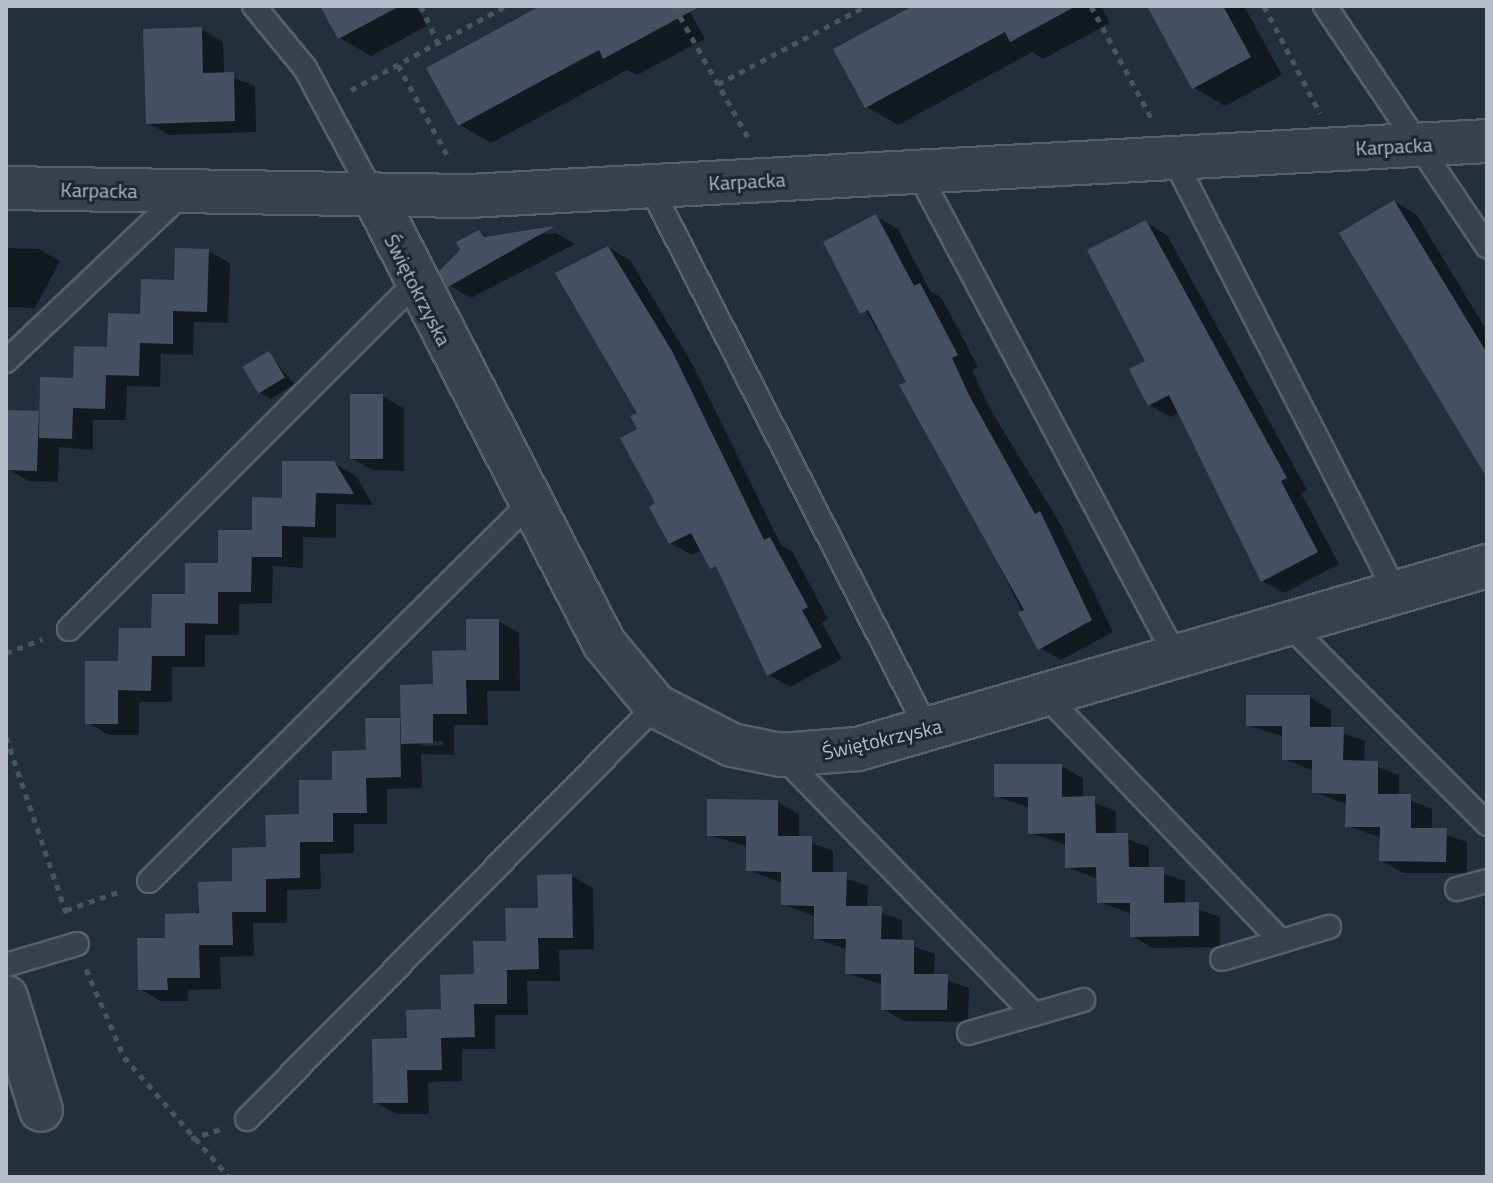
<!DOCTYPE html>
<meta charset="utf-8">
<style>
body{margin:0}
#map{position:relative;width:1493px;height:1183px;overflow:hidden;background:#242f3e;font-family:"Titillium Web",sans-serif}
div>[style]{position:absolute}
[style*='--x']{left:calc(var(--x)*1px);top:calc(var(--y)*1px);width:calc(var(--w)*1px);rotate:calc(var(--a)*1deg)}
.shadow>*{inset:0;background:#0007}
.building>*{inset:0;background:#455162;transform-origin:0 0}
.path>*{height:5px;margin-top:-2.5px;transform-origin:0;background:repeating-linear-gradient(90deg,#44595c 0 6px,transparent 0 12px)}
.roads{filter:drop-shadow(2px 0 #565f6c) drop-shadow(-2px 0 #565f6c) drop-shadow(0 2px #565f6c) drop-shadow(0 -2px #565f6c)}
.service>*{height:22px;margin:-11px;padding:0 11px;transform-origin:11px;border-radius:11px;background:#38414e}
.minor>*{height:42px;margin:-21px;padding:0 21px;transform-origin:21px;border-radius:21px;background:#38414e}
span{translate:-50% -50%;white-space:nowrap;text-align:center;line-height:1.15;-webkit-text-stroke:6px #1d2633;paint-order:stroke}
.street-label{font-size:20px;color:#b4bcc9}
.frame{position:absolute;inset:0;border:8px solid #b4bcc9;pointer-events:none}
</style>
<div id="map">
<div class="shadow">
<div style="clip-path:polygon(323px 6px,416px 6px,427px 26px,371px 56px,340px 38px)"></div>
<div style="clip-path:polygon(544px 6px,687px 6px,705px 39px,637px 75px,627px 70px,491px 143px,460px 125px)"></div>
<div style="clip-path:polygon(917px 6px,1101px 6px,1110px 23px,1043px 59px,1032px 52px,898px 125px,867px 107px)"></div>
<div style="clip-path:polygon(1160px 6px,1244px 6px,1282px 75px,1225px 106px,1193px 87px)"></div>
<div style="clip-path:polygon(201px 29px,223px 42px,224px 74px,255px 86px,256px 132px,169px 135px,148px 123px)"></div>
<div style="clip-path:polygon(1395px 202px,1416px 214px,1487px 331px,1487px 474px)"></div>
<div style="clip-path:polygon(876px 217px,898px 229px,930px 291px,941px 297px,978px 367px,972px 370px,990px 409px,1061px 525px,1113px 632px,1061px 660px,1040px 648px,909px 383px,825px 243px)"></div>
<div style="clip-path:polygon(1145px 222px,1167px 235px,1307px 490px,1301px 493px,1339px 564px,1284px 593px,1262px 581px,1180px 412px,1171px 417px,1149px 405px)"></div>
<div style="clip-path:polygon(479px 232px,490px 238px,556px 233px,575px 244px,471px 298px,449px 285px)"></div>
<div style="clip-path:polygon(6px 248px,39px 249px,60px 261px,35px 308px,6px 307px)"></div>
<div style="clip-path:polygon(608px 248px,630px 260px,693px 365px,781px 545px,792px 551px,828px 619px,822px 623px,842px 659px,790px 687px,769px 675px,721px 573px,702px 550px,692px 555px,670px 543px,640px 430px)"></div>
<div style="clip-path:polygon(208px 251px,230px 263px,228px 323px,194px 322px,193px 355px,161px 354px,160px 387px,127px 386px,126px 420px,93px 420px,93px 450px,59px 447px,58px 482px,29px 481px,7px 469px,39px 412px)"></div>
<div style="clip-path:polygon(269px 354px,294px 384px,271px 399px,261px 393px)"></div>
<div style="clip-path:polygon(382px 396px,404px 408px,404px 471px,373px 470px,351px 458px)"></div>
<div style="clip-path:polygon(334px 463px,356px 476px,373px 505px,336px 504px,336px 538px,303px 537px,303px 568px,273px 566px,272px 603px,239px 604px,239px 635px,205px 635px,205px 667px,172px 667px,172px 702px,139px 702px,139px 735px,109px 735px,87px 722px,120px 663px,284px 500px)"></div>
<div style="clip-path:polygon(evenodd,498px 621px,519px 633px,520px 691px,487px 691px,488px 725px,454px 725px,454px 755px,421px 754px,422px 788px,387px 789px,387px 824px,354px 824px,354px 853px,320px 854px,321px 889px,287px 890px,287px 923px,253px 923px,254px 956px,220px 957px,221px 989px,188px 990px,188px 1001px,161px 1001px,140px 989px,167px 940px,402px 721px,498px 621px,443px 741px,443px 745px,421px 746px,421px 742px,443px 741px)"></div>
<div style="clip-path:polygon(1310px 697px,1331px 710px,1331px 729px,1365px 741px,1364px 762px,1399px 775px,1399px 796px,1432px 809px,1432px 830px,1467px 842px,1467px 873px,1403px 873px,1381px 860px,1382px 838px,1347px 826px,1347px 804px,1314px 792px,1314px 771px,1284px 759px,1284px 737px,1248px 725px)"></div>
<div style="clip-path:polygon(1061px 766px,1083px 778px,1083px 798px,1116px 811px,1116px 835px,1149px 847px,1149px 869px,1185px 881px,1185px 905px,1220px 917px,1220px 947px,1153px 948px,1132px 936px,1132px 914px,1099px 902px,1098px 879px,1067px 867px,1067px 845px,1030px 833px,1030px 808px,996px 796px)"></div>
<div style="clip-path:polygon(778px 802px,799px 814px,799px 838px,833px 851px,833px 874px,868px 886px,867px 908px,902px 920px,902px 942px,935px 954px,934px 976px,969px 988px,968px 1022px,904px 1021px,883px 1009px,883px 985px,847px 973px,848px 950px,816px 938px,816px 917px,783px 904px,783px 883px,748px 870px,748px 847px,709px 835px)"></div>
<div style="clip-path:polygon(572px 876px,593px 888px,594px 949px,559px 950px,560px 981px,527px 981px,528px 1015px,495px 1015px,495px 1049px,462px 1049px,462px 1081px,428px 1082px,429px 1114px,397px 1114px,375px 1102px,409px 1040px)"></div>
</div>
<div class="building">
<div style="clip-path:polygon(320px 6px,400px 6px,338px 39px)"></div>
<div style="clip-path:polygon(540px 6px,701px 6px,603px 59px,599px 50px,458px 126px,426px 68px)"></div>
<div style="clip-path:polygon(913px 6px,1076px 6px,1010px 42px,1005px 32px,865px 108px,833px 49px)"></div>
<div style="clip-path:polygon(1147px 6px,1223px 6px,1251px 57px,1192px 89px)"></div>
<div style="clip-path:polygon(202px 27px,203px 73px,234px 72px,235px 121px,146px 124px,143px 29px)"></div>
<div style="clip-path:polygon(1394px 200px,1487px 353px,1487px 478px,1339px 233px)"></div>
<div style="clip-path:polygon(876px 214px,914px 286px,920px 283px,958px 355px,952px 358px,969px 395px,1035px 514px,1040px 511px,1092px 620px,1038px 650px,1018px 613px,1024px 610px,899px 385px,906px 382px,868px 310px,860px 314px,823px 242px)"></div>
<div style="clip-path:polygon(1146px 220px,1287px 478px,1281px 481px,1318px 552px,1261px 582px,1169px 395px,1148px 406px,1129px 369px,1145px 361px,1087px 250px)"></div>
<div style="clip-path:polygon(555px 226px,448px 287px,439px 271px,460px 250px,456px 242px,479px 230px,484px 237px)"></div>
<div style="clip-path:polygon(608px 246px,672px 351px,764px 540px,770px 537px,808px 607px,802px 610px,822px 647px,767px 676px,716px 566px,710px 569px,691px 533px,669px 544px,649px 507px,655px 503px,620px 438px,637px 429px,630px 416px,637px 413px,555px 273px)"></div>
<div style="clip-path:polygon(175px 248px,209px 249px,207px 312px,173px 311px,173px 344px,140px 343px,139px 376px,106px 375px,105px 409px,73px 408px,72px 439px,39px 438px,40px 377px,73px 378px,74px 346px,107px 347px,108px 313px,140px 314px,141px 279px,174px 280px)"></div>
<div style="left:269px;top:351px;width:31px;height:31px;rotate:59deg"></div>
<div style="left:350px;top:394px;width:33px;height:65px"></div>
<div style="left:7px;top:410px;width:32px;height:60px;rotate:2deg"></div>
<div style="clip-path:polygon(282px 461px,334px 461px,354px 494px,316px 493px,315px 527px,282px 526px,282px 557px,252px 557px,252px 545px,251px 592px,218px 592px,218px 624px,185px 623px,185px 656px,152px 656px,151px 691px,118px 690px,118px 724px,85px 724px,85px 661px,118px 661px,119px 628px,151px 628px,152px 594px,185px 594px,185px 563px,218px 563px,218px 530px,252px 530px,252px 497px,282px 498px)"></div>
<div style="clip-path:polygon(466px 619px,499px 619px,499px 680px,466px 680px,467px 714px,433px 714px,433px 743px,401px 744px,400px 685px,433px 684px,432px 651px,466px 650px)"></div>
<div style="clip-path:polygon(1246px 695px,1310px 695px,1310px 727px,1344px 727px,1343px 760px,1378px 761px,1378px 794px,1411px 794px,1411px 828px,1447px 828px,1446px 862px,1379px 861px,1380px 827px,1345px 827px,1346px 794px,1312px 793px,1312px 760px,1282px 760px,1282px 726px,1246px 726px)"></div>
<div style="clip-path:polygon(365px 718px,400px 718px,401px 777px,366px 778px,367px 813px,333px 813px,333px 842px,300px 842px,300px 878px,266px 879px,266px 912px,232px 912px,233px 945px,199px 945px,200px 978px,167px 978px,168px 990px,138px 990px,137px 938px,165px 938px,165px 914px,199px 913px,198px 882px,232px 881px,232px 848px,266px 847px,265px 815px,299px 814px,299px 780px,332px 780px,332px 751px,366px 750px)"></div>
<div style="clip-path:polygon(994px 764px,1062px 764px,1062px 797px,1095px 796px,1096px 833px,1128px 833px,1129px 867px,1164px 867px,1164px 903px,1199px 902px,1199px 936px,1130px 937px,1130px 903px,1097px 903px,1096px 867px,1065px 868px,1065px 833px,1028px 834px,1028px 797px,994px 797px)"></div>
<div style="clip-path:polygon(707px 799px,778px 800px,778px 836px,812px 836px,812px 872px,847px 872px,846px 906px,882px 906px,881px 939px,914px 940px,914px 974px,948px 974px,947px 1010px,881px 1010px,881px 974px,845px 974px,846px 939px,814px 939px,814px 906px,781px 905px,781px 872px,746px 871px,746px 836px,707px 836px)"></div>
<div style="clip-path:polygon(572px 874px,573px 938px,538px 938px,539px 969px,507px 970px,507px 1004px,474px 1004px,475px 1037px,441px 1038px,442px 1070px,407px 1070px,408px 1103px,373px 1103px,372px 1039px,407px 1038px,406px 1010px,441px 1009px,440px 975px,474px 974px,473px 941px,506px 941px,505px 908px,538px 908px,537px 875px)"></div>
</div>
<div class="path">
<div style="--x:421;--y:6;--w:41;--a:65.3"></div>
<div style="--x:674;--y:6;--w:155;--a:60.6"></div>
<div style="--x:1091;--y:6;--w:131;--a:61.7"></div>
<div style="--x:1264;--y:6;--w:121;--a:62.4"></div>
<div style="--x:398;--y:65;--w:102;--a:61.4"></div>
<div style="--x:718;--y:84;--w:167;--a:-27.8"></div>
<div style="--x:351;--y:90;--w:176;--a:-28.5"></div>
<div style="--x:6;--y:653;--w:39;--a:-21"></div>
<div style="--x:6;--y:737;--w:191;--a:71.1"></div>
<div style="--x:66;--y:910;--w:58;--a:-19.1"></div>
<div style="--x:86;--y:969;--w:96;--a:66.6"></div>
<div style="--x:124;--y:1057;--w:159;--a:48.8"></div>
<div style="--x:191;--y:1139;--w:31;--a:-19"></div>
</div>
<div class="roads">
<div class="service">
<div style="--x:254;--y:6;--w:80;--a:50.6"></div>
<div style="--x:305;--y:68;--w:148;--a:61.7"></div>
<div style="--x:1325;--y:6;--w:290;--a:56"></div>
<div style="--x:1173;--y:157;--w:490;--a:62.9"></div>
<div style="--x:918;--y:172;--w:549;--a:61.99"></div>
<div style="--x:650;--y:186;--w:610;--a:62.97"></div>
<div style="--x:6;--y:361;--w:244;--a:-43.5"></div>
<div style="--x:1288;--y:624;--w:282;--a:45.1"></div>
<div style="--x:69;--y:629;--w:488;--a:-45"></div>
<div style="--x:1045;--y:695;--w:341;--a:46.2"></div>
<div style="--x:781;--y:755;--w:362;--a:45.7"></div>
<div style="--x:149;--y:881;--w:537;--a:-44.77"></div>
<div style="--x:1457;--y:889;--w:31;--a:-15"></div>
<div style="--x:1222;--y:959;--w:112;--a:-16.7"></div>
<div style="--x:6;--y:965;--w:74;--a:-16.5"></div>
<div style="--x:969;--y:1033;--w:119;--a:-16.1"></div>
<div style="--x:247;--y:1119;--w:581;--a:-45.28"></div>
</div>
<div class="minor">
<div style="--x:6;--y:188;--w:463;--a:1"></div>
<div style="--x:469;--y:196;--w:1019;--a:-3.09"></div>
<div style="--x:375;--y:198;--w:500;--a:62.77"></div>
<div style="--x:604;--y:643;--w:82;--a:50.5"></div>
<div style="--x:656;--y:706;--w:85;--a:27.2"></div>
<div style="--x:732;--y:745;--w:50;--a:11.5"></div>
<div style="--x:781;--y:755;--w:77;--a:-4.5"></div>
<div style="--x:858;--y:749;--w:655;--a:-16.22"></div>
<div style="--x:6;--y:997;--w:118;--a:72.8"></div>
</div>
</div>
<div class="street-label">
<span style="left:1394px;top:146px;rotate:-3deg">Karpacka</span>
<span style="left:747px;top:181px;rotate:-3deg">Karpacka</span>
<span style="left:99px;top:190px;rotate:1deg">Karpacka</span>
<span style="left:418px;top:290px;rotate:63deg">Świętokrzyska</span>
<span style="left:882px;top:739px;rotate:-13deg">Świętokrzyska</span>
</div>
<div class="frame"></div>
</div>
